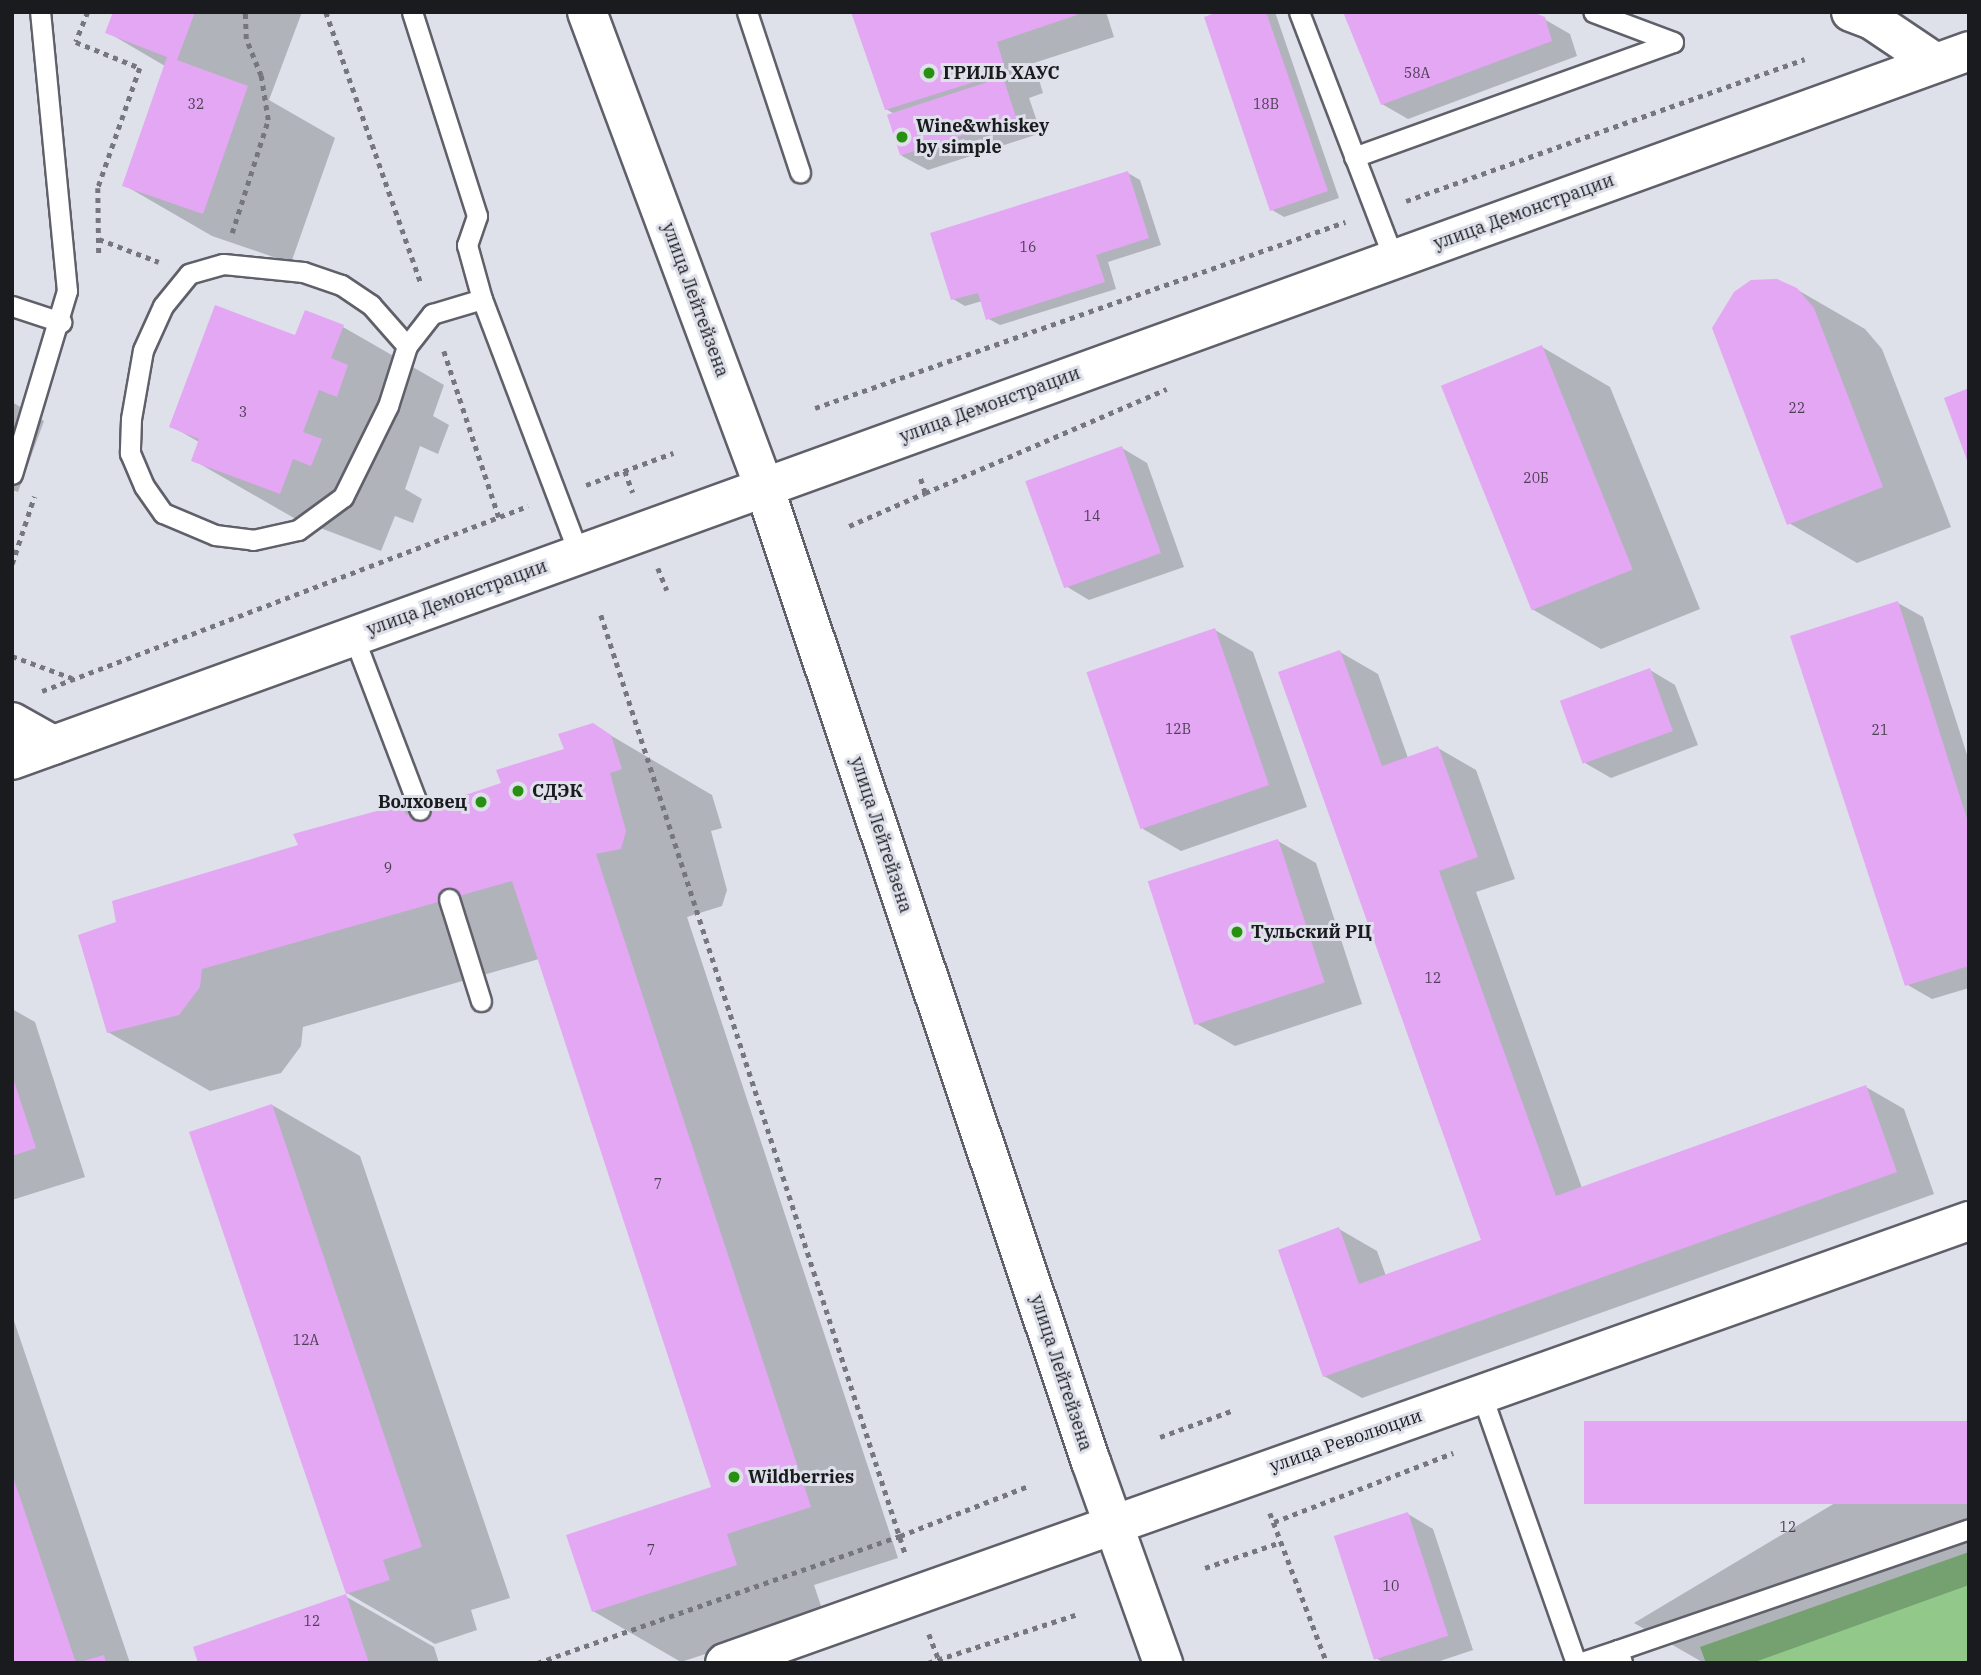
<!DOCTYPE html>
<meta charset="utf-8">
<style>
body{margin:0}
#map{position:relative;width:1981px;height:1675px;overflow:hidden;background:#dee0ea;font-family:"IBM Plex Serif",serif}
div>[style]{position:absolute}
[style*='--x']{left:calc(var(--x)*1px);top:calc(var(--y)*1px);width:calc(var(--w)*1px);rotate:calc(var(--a)*1deg)}
.green>*{inset:0;background:#93c88b}
.shadow>*{inset:0;background:#0003}
.building>*{inset:0;background:#e4a7f4;transform-origin:0 0}
.path>*{height:4.5px;margin-top:-2.25px;transform-origin:0;background:repeating-linear-gradient(90deg,#76777e 0 5px,transparent 0 10px)}
.roads{filter:drop-shadow(2px 0 #5f6069) drop-shadow(-2px 0 #5f6069) drop-shadow(0 2px #5f6069) drop-shadow(0 -2px #5f6069)}
.service>*{height:19px;margin:-9.5px;padding:0 9.5px;transform-origin:9.5px;border-radius:9.5px;background:#fff}
.minor>*{height:38px;margin:-19px;padding:0 19px;transform-origin:19px;border-radius:19px;background:#fff}
.tertiary>*{height:38px;margin:-19px;padding:0 19px;transform-origin:19px;border-radius:19px;background:#fff}
.dots>*{width:19px;height:19px;translate:-50% -50%;box-sizing:border-box;border:4px solid #dee0ea;border-radius:50%}
span{translate:-50% -50%;white-space:nowrap;text-align:center;line-height:1.15;-webkit-text-stroke:6px #dee0ea;paint-order:stroke}
.number-label{font-size:14px;color:#4c3e54}
.number-label span{-webkit-text-stroke-width:0}
.poi-label{font-size:18px;color:#1a1b1f;font-weight:700}
.left{translate:0 -50%;text-align:left}
.right{translate:-100% -50%;text-align:right}
.street-label{font-size:18px;color:#1a1b1f}
.frame{position:absolute;inset:0;border:14px solid #1a1b1f;pointer-events:none}
</style>
<div id="map">
<div class="green">
<div style="clip-path:polygon(1969px 1552px,1969px 1663px,1706px 1663px,1700px 1647px)"></div>
</div>
<div class="shadow">
<div style="clip-path:polygon(115px 12px,302px 12px,269px 100px,335px 138px,291px 263px,212px 236px,124px 185px,165px 66px,107px 32px)"></div>
<div style="clip-path:polygon(853px 12px,1106px 12px,1114px 37px,1034px 63px,1043px 93px,1029px 98px,1041px 133px,928px 170px,902px 156px,896px 115px,886px 109px)"></div>
<div style="clip-path:polygon(1223px 12px,1275px 12px,1339px 198px,1284px 217px,1272px 210px)"></div>
<div style="clip-path:polygon(1544px 19px,1570px 34px,1577px 56px,1408px 119px,1382px 104px)"></div>
<div style="clip-path:polygon(1128px 173px,1140px 180px,1161px 245px,1108px 262px,1116px 289px,1000px 325px,987px 318px,982px 301px,965px 306px,953px 299px)"></div>
<div style="clip-path:polygon(1796px 289px,1865px 329px,1882px 349px,1951px 527px,1857px 563px,1789px 523px)"></div>
<div style="clip-path:polygon(343px 327px,444px 385px,433px 416px,449px 425px,438px 454px,420px 446px,405px 489px,422px 499px,413px 523px,395px 516px,381px 551px,294px 518px,193px 460px,199px 442px,171px 426px,296px 338px)"></div>
<div style="clip-path:polygon(1542px 347px,1610px 387px,1700px 609px,1601px 649px,1532px 609px)"></div>
<div style="clip-path:polygon(12px 402px,44px 421px,18px 492px,12px 490px)"></div>
<div style="clip-path:polygon(1122px 448px,1147px 463px,1184px 567px,1089px 600px,1064px 585px)"></div>
<div style="clip-path:polygon(1898px 603px,1923px 617px,1969px 761px,1969px 988px,1932px 999px,1906px 984px)"></div>
<div style="clip-path:polygon(1215px 630px,1253px 652px,1307px 807px,1181px 851px,1143px 829px)"></div>
<div style="clip-path:polygon(1340px 652px,1378px 674px,1408px 758px,1438px 748px,1476px 770px,1515px 879px,1476px 892px,1582px 1188px,1866px 1087px,1904px 1109px,1934px 1194px,1362px 1398px,1324px 1376px,1339px 1229px,1377px 1251px,1386px 1276px,1484px 1241px)"></div>
<div style="clip-path:polygon(1650px 670px,1675px 685px,1698px 745px,1611px 778px,1585px 763px)"></div>
<div style="clip-path:polygon(593px 725px,712px 795px,722px 828px,711px 831px,727px 890px,722px 906px,687px 917px,898px 1558px,814px 1585px,824px 1615px,681px 1662px,593px 1611px,714px 1488px,539px 959px,303px 1027px,301px 1046px,281px 1073px,210px 1091px,108px 1032px,118px 924px,401px 806px,415px 813px,503px 784px,566px 750px)"></div>
<div style="clip-path:polygon(1278px 841px,1316px 863px,1362px 1004px,1235px 1046px,1197px 1024px)"></div>
<div style="clip-path:polygon(12px 1009px,35px 1022px,85px 1177px,12px 1200px)"></div>
<div style="clip-path:polygon(272px 1105px,360px 1156px,510px 1598px,471px 1610px,477px 1630px,435px 1644px,347px 1593px)"></div>
<div style="clip-path:polygon(12px 1315px,130px 1663px,12px 1663px)"></div>
<div style="clip-path:polygon(1969px 1423px,1969px 1585px,1752px 1663px,1704px 1663px,1634px 1623px)"></div>
<div style="clip-path:polygon(1408px 1514px,1433px 1529px,1473px 1650px,1434px 1663px,1384px 1663px,1376px 1658px)"></div>
<div style="clip-path:polygon(345px 1596px,434px 1647px,439px 1663px,200px 1663px)"></div>
</div>
<div class="building">
<div style="clip-path:polygon(113px 12px,195px 12px,177px 60px,248px 86px,203px 214px,122px 186px,167px 57px,105px 33px)"></div>
<div style="clip-path:polygon(851px 12px,1076px 12px,1077px 15px,997px 42px,1006px 72px,885px 110px)"></div>
<div style="clip-path:polygon(1218px 12px,1266px 12px,1328px 191px,1270px 211px,1204px 17px)"></div>
<div style="clip-path:polygon(1343px 12px,1532px 12px,1545px 17px,1552px 41px,1381px 105px)"></div>
<div style="left:1003px;top:77px;width:43px;height:122px;rotate:72deg"></div>
<div style="clip-path:polygon(1128px 171px,1149px 238px,1096px 255px,1105px 282px,986px 320px,978px 293px,951px 300px,930px 233px)"></div>
<div style="clip-path:polygon(1777px 279px,1797px 288px,1814px 308px,1883px 487px,1787px 525px,1712px 328px,1734px 292px,1751px 280px)"></div>
<div style="clip-path:polygon(215px 305px,295px 335px,305px 310px,344px 325px,331px 358px,348px 365px,337px 397px,319px 390px,303px 432px,322px 439px,311px 466px,293px 459px,280px 494px,191px 461px,199px 439px,169px 427px)"></div>
<div style="left:1542px;top:345px;width:242px;height:109px;rotate:68deg"></div>
<div style="clip-path:polygon(1969px 388px,1969px 463px,1968px 463px,1944px 398px)"></div>
<div style="left:1122px;top:446px;width:114px;height:103px;rotate:70deg"></div>
<div style="clip-path:polygon(1898px 601px,1969px 825px,1969px 966px,1905px 986px,1790px 636px)"></div>
<div style="left:1215px;top:628px;width:166px;height:136px;rotate:71deg"></div>
<div style="clip-path:polygon(1340px 650px,1382px 766px,1438px 746px,1478px 857px,1439px 871px,1556px 1196px,1866px 1085px,1897px 1172px,1323px 1377px,1278px 1250px,1339px 1227px,1359px 1284px,1481px 1240px,1278px 672px)"></div>
<div style="left:1650px;top:668px;width:67px;height:96px;rotate:70deg"></div>
<div style="clip-path:polygon(593px 723px,611px 735px,622px 769px,610px 773px,626px 831px,621px 849px,596px 854px,811px 1507px,727px 1534px,737px 1565px,592px 1612px,566px 1535px,711px 1487px,512px 881px,202px 969px,200px 987px,179px 1015px,107px 1033px,78px 935px,116px 922px,112px 901px,298px 845px,293px 834px,402px 804px,406px 815px,501px 783px,496px 770px,564px 749px,558px 734px)"></div>
<div style="left:1278px;top:839px;width:151px;height:137px;rotate:72deg"></div>
<div style="clip-path:polygon(12px 1075px,36px 1148px,12px 1156px)"></div>
<div style="clip-path:polygon(272px 1104px,422px 1547px,383px 1560px,390px 1580px,346px 1594px,189px 1132px)"></div>
<div style="left:1969px;top:1421px;width:83px;height:385px;rotate:90deg"></div>
<div style="clip-path:polygon(12px 1477px,13px 1477px,76px 1663px,12px 1663px)"></div>
<div style="left:1408px;top:1512px;width:130px;height:78px;rotate:72deg"></div>
<div style="clip-path:polygon(346px 1594px,369px 1663px,198px 1663px,193px 1647px)"></div>
<div style="clip-path:polygon(104px 1655px,106px 1663px,80px 1663px,80px 1662px)"></div>
</div>
<div class="path">
<div style="--x:88;--y:12;--w:32;--a:112"></div>
<div style="--x:76;--y:42;--w:69;--a:22.1"></div>
<div style="--x:140;--y:68;--w:127;--a:109.3"></div>
<div style="--x:98;--y:188;--w:69;--a:89.2"></div>
<div style="--x:326;--y:12;--w:287;--a:70.7"></div>
<div style="--x:1406;--y:201;--w:423;--a:-19.6"></div>
<div style="--x:232;--y:233;--w:119;--a:-72.3"></div>
<div style="--x:268;--y:120;--w:45;--a:-99"></div>
<div style="--x:261;--y:76;--w:40;--a:-112"></div>
<div style="--x:246;--y:39;--w:27;--a:-92"></div>
<div style="--x:99;--y:239;--w:64;--a:21"></div>
<div style="--x:444;--y:351;--w:175;--a:71.7"></div>
<div style="--x:815;--y:408;--w:562;--a:-19.34"></div>
<div style="--x:625;--y:471;--w:23;--a:70"></div>
<div style="--x:586;--y:485;--w:93;--a:-20.2"></div>
<div style="--x:925;--y:493;--w:263;--a:-23.3"></div>
<div style="--x:849;--y:526;--w:83;--a:-23.5"></div>
<div style="--x:925;--y:493;--w:19;--a:-108"></div>
<div style="--x:12;--y:564;--w:71;--a:-71.8"></div>
<div style="--x:658;--y:568;--w:24;--a:68"></div>
<div style="--x:601;--y:615;--w:989;--a:72.04"></div>
<div style="--x:12;--y:656;--w:64;--a:20.1"></div>
<div style="--x:42;--y:691;--w:520;--a:-20.84"></div>
<div style="--x:1160;--y:1437;--w:76;--a:-20.1"></div>
<div style="--x:1270;--y:1513;--w:160;--a:69.2"></div>
<div style="--x:1274;--y:1522;--w:192;--a:-21.1"></div>
<div style="--x:1205;--y:1568;--w:80;--a:-18.9"></div>
<div style="--x:929;--y:1634;--w:31;--a:69"></div>
<div style="--x:537;--y:1663;--w:385;--a:-19.3"></div>
<div style="--x:900;--y:1536;--w:137;--a:-21.3"></div>
<div style="--x:928;--y:1663;--w:155;--a:-18.1"></div>
</div>
<div class="roads">
<div class="service">
<div style="--x:412;--y:12;--w:214;--a:72.3"></div>
<div style="--x:477;--y:216;--w:31;--a:109"></div>
<div style="--x:467;--y:245;--w:56;--a:74.5"></div>
<div style="--x:482;--y:299;--w:273;--a:69.2"></div>
<div style="--x:747;--y:12;--w:169;--a:71.7"></div>
<div style="--x:1299;--y:12;--w:265;--a:69"></div>
<div style="--x:1354;--y:157;--w:339;--a:-19.8"></div>
<div style="--x:1673;--y:42;--w:85;--a:-159.4"></div>
<div style="--x:12;--y:306;--w:52;--a:18.1"></div>
<div style="--x:407;--y:346;--w:55;--a:-131.3"></div>
<div style="--x:371;--y:305;--w:36;--a:-146"></div>
<div style="--x:341;--y:285;--w:40;--a:-161.1"></div>
<div style="--x:303;--y:272;--w:80;--a:-174.3"></div>
<div style="--x:223;--y:264;--w:35;--a:164"></div>
<div style="--x:189;--y:274;--w:41;--a:129.1"></div>
<div style="--x:163;--y:306;--w:48;--a:114.4"></div>
<div style="--x:143;--y:350;--w:70;--a:99.9"></div>
<div style="--x:131;--y:419;--w:34;--a:92"></div>
<div style="--x:130;--y:453;--w:36;--a:67"></div>
<div style="--x:144;--y:486;--w:33;--a:55"></div>
<div style="--x:163;--y:513;--w:56;--a:22.9"></div>
<div style="--x:215;--y:535;--w:38;--a:7"></div>
<div style="--x:253;--y:540;--w:46;--a:-12.5"></div>
<div style="--x:298;--y:530;--w:56;--a:-36.3"></div>
<div style="--x:343;--y:497;--w:102;--a:-63.7"></div>
<div style="--x:388;--y:406;--w:63;--a:-72.4"></div>
<div style="--x:407;--y:346;--w:41;--a:-52"></div>
<div style="--x:432;--y:314;--w:52;--a:-16.7"></div>
<div style="--x:12;--y:474;--w:191;--a:-73.3"></div>
<div style="--x:67;--y:291;--w:280;--a:-95.5"></div>
<div style="--x:353;--y:635;--w:187;--a:69.1"></div>
<div style="--x:449;--y:899;--w:107;--a:72.6"></div>
<div style="--x:1481;--y:1393;--w:286;--a:70.6"></div>
<div style="--x:1618;--y:1650;--w:371;--a:-19"></div>
<div style="--x:1579;--y:1663;--w:41;--a:-18.4"></div>
<div style="--x:1618;--y:1650;--w:13;--a:72"></div>
</div>
<div class="minor">
<div style="--x:1851;--y:12;--w:22;--a:21"></div>
<div style="--x:1872;--y:20;--w:77;--a:33.9"></div>
<div style="--x:12;--y:722;--w:47;--a:29.3"></div>
<div style="--x:12;--y:760;--w:2081;--a:-19.91"></div>
<div style="--x:725;--y:1663;--w:1320;--a:-19.56"></div>
</div>
<div class="tertiary">
<div style="--x:587;--y:12;--w:507;--a:69.56"></div>
<div style="--x:764;--y:487;--w:1028;--a:71.46"></div>
<div style="--x:1091;--y:1462;--w:214;--a:70.3"></div>
</div>
</div>
<div class="dots">
<div style="left:929px;top:73px;background:#289011"></div>
<div style="left:902px;top:137px;background:#289011"></div>
<div style="left:518px;top:791px;background:#289011"></div>
<div style="left:481px;top:802px;background:#289011"></div>
<div style="left:1237px;top:932px;background:#289011"></div>
<div style="left:734px;top:1477px;background:#289011"></div>
</div>
<div class="number-label">
<span style="left:1417px;top:73px">58А</span>
<span style="left:196px;top:104px">32</span>
<span style="left:1266px;top:104px">18В</span>
<span style="left:1028px;top:247px">16</span>
<span style="left:1797px;top:408px">22</span>
<span style="left:243px;top:412px">3</span>
<span style="left:1536px;top:478px">20Б</span>
<span style="left:1092px;top:516px">14</span>
<span style="left:1178px;top:729px">12В</span>
<span style="left:1880px;top:730px">21</span>
<span style="left:388px;top:868px">9</span>
<span style="left:1433px;top:978px">12</span>
<span style="left:658px;top:1184px">7</span>
<span style="left:306px;top:1340px">12А</span>
<span style="left:1788px;top:1527px">12</span>
<span style="left:651px;top:1550px">7</span>
<span style="left:1391px;top:1586px">10</span>
<span style="left:312px;top:1621px">12</span>
</div>
<div class="poi-label">
<span class="left" style="left:943px;top:73px">ГРИЛЬ ХАУС</span>
<span class="left" style="left:916px;top:137px">Wine&amp;whiskey<br>by simple</span>
<span class="left" style="left:532px;top:791px">СДЭК</span>
<span class="right" style="left:467px;top:802px">Волховец</span>
<span class="left" style="left:1251px;top:932px">Тульский РЦ</span>
<span class="left" style="left:748px;top:1477px">Wildberries</span>
</div>
<div class="street-label">
<span style="left:1524px;top:212px;rotate:-20deg">улица Демонстрации</span>
<span style="left:695px;top:300px;rotate:70deg">улица Лейтейзена</span>
<span style="left:990px;top:405px;rotate:-20deg">улица Демонстрации</span>
<span style="left:457px;top:598px;rotate:-20deg">улица Демонстрации</span>
<span style="left:881px;top:835px;rotate:72deg">улица Лейтейзена</span>
<span style="left:1061px;top:1373px;rotate:72deg">улица Лейтейзена</span>
<span style="left:1346px;top:1441px;rotate:-19deg">улица Революции</span>
</div>
<div class="frame"></div>
</div>
